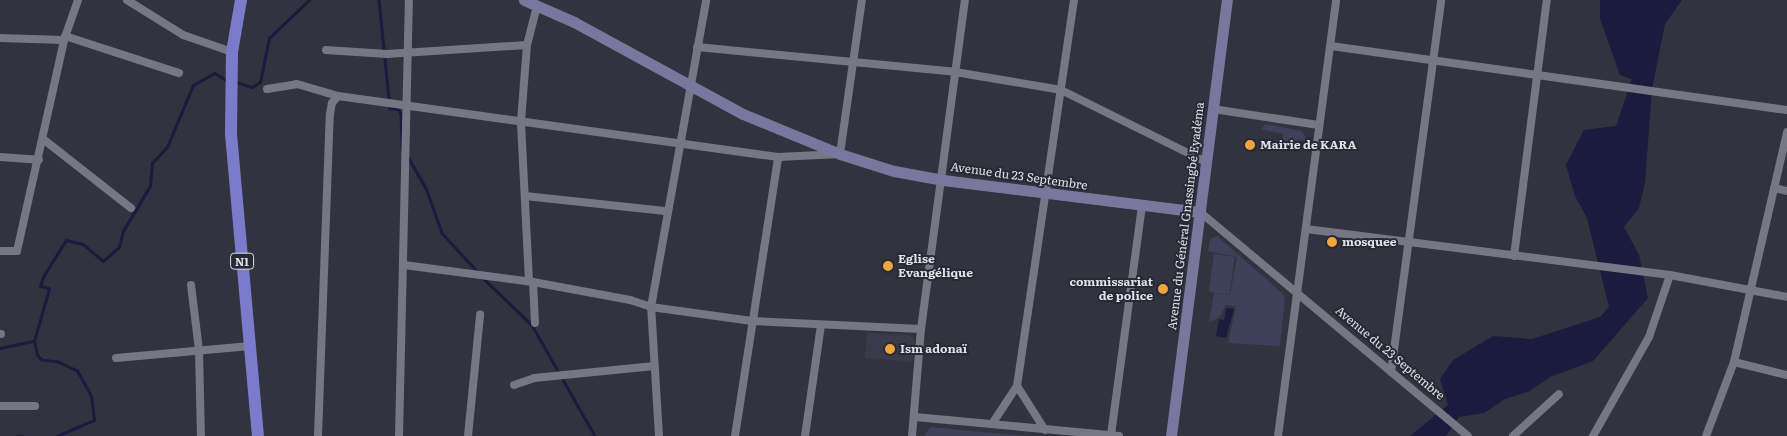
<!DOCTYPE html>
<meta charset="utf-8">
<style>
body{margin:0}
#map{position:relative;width:1787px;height:436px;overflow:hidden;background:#32333f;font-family:Literata,serif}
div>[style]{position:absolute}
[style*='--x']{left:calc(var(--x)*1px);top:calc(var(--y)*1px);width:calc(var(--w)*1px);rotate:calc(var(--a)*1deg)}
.built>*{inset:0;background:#393b4d}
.green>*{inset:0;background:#3f415b;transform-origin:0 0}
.water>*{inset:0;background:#1b1a3f}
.stream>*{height:2.5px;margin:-1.25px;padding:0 1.25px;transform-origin:1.25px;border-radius:1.25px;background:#1b1a3f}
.minor>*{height:8px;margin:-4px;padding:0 4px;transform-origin:4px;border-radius:4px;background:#767785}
.secondary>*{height:11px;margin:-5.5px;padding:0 5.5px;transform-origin:5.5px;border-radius:5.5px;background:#78789f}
.trunk>*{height:12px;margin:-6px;padding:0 6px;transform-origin:6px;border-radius:6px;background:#7b7bcc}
.dots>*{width:14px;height:14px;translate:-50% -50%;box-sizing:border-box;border:2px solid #282935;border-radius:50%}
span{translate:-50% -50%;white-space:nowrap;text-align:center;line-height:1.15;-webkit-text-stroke:4px #282935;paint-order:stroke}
.shield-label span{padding:1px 4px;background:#282935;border:1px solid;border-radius:4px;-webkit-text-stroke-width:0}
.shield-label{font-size:11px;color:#dfe0e8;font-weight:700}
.poi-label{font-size:12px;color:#dfe0e8;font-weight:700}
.left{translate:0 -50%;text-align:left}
.right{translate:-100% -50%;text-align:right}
.street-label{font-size:12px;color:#dfe0e8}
</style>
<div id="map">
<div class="built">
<div style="clip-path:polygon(867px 333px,909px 335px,915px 340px,913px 362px,865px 358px)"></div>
</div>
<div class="green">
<div style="clip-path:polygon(1265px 124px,1302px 131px,1307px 140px,1283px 141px,1283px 134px,1261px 129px)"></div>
<div style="clip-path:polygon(1217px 236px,1282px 293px,1285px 298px,1280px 346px,1228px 343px,1236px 306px,1226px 305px,1219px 318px,1209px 322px,1214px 293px,1230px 295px,1237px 257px,1208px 251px,1210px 239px)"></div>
<div style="left:1214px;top:254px;width:21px;height:38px;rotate:8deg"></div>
<div style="clip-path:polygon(930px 427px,982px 432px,1028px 436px,924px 436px)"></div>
</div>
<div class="water">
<div style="clip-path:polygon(1600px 0,1682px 0,1665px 24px,1652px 89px,1645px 182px,1639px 208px,1624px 227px,1639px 255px,1648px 298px,1593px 361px,1550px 377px,1530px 391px,1505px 399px,1484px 413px,1459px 417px,1446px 436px,1410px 436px,1448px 405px,1440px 379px,1453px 360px,1493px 336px,1532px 339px,1600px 317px,1609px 307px,1587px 218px,1575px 196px,1566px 165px,1584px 130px,1616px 126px,1632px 79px,1620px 75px,1600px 19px)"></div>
<div style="clip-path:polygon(1226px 308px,1234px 309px,1226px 338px,1216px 336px,1219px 319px,1224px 320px)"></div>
</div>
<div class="stream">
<div style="--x:379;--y:0;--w:109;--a:84.2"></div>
<div style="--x:390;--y:108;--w:8;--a:7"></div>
<div style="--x:398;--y:109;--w:5;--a:53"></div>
<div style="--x:401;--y:113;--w:36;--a:88"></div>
<div style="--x:236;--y:82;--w:17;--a:17"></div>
<div style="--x:252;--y:87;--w:9;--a:-32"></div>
<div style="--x:260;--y:82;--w:45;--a:-78.4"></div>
<div style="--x:269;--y:38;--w:55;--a:-43.5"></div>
<div style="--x:407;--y:155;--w:38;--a:60"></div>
<div style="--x:426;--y:188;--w:48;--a:70.4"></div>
<div style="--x:442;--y:233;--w:53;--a:47.3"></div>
<div style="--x:483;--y:278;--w:68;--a:43.8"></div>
<div style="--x:532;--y:325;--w:128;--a:60.4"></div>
<div style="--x:0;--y:348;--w:35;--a:-12"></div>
<div style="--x:17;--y:436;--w:6;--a:0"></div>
<div style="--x:57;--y:436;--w:40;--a:-23.4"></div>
<div style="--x:94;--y:420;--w:24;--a:-97"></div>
<div style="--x:91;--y:396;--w:29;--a:-119"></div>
<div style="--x:77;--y:371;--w:21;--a:-155"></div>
<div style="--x:58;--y:362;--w:17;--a:-173"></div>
<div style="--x:41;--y:360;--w:6;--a:-129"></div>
<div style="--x:37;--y:355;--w:14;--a:-102"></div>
<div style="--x:34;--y:341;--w:54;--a:-73.9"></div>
<div style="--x:49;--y:289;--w:9;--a:-162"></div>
<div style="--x:40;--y:286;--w:12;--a:-70"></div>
<div style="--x:44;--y:275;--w:41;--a:-57.8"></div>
<div style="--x:66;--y:240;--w:17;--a:13"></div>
<div style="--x:83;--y:244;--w:26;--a:40"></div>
<div style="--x:103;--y:261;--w:21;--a:-41"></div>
<div style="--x:119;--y:247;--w:16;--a:-76"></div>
<div style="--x:123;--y:231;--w:52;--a:-59"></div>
<div style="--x:150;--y:186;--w:23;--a:-85"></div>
<div style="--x:152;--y:163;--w:22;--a:-47"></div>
<div style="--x:167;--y:147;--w:67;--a:-67.2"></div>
<div style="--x:193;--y:85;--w:25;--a:-29"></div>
<div style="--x:215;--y:73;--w:15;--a:32"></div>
</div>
<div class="minor">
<div style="--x:127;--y:0;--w:66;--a:32"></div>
<div style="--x:183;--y:35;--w:52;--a:19.1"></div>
<div style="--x:65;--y:36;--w:120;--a:18"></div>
<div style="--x:0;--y:38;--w:64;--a:1.8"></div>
<div style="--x:64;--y:40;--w:42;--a:-70.7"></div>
<div style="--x:1331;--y:46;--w:460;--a:8"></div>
<div style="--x:697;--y:47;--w:259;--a:5.5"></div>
<div style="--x:955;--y:72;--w:108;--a:9.6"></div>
<div style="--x:1061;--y:90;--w:162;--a:26.4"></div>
<div style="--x:326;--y:50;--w:61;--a:3.8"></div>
<div style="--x:387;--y:54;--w:140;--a:-3.7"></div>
<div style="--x:267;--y:89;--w:30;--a:-9"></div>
<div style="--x:297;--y:84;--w:43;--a:16.3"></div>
<div style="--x:338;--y:96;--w:444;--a:7.9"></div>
<div style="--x:778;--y:157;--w:62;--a:-2.8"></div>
<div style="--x:840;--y:154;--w:156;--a:-81.9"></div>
<div style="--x:1213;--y:109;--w:107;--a:8.6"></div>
<div style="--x:43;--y:139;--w:112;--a:38.1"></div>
<div style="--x:0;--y:157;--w:39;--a:4"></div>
<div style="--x:1774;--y:188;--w:13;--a:13"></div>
<div style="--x:525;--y:196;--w:141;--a:6.1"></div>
<div style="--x:1200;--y:212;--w:349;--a:39.9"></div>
<div style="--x:1306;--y:229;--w:367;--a:7.2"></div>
<div style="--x:1670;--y:275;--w:119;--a:10.6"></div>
<div style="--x:0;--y:251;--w:17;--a:0"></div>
<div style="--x:17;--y:251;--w:216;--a:-77.4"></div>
<div style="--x:1514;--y:256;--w:258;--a:-82.7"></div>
<div style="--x:404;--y:265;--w:130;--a:7.5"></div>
<div style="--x:533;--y:282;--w:99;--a:10.5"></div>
<div style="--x:630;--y:300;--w:22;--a:18"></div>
<div style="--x:651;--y:307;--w:102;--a:7.9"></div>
<div style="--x:752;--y:321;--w:169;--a:2.7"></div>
<div style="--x:529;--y:281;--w:160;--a:-92.9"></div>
<div style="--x:521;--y:121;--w:76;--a:-85.5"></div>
<div style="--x:527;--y:45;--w:40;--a:-75.6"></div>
<div style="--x:533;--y:282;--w:41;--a:87.2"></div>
<div style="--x:191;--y:285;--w:65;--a:83"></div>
<div style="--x:199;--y:350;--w:86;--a:88.7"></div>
<div style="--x:0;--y:334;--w:1;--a:0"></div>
<div style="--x:116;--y:358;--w:135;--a:-5.1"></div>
<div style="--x:1734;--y:362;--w:55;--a:13.8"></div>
<div style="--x:1391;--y:372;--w:375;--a:-82.3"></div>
<div style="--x:514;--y:385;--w:21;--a:-19"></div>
<div style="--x:534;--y:378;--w:121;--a:-5.7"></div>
<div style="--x:1017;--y:386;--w:52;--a:57.5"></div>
<div style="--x:0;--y:406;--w:35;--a:0"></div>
<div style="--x:915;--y:417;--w:205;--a:5.3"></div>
<div style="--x:992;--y:424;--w:45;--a:-56.7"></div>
<div style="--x:1017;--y:386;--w:390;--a:-81.6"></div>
<div style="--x:1111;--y:435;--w:230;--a:-82.3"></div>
<div style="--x:318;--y:436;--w:322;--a:-87.9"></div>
<div style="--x:330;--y:114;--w:11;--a:-80"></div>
<div style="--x:332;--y:103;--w:9;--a:-49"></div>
<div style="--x:399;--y:436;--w:436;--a:-88.7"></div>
<div style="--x:468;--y:436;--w:122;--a:-84.3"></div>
<div style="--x:659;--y:436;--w:129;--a:-93.5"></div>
<div style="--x:651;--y:307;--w:312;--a:-79.8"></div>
<div style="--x:735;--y:436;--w:282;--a:-81.2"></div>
<div style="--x:805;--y:436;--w:112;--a:-81.8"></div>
<div style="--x:912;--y:436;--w:107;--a:-85.2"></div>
<div style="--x:921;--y:329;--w:332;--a:-82.4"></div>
<div style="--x:1278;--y:436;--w:440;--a:-82.4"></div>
<div style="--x:1513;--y:436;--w:62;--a:-42.4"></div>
<div style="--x:1593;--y:436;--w:114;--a:-60.5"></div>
<div style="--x:1649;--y:337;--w:65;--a:-71.3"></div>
<div style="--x:1706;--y:436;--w:79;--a:-69.3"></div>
<div style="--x:1734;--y:362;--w:236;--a:-77"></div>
</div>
<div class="secondary">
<div style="--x:524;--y:0;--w:55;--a:23.7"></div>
<div style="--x:574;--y:22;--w:192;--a:28.6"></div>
<div style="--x:743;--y:114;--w:105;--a:22.4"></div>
<div style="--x:840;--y:154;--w:57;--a:17.5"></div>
<div style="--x:894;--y:171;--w:50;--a:10.4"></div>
<div style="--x:943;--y:180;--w:259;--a:7.1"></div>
<div style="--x:1171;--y:436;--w:440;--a:-82.7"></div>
</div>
<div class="trunk">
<div style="--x:241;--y:0;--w:53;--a:99.8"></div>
<div style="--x:232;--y:52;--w:82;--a:90.7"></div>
<div style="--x:231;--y:134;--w:303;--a:84.9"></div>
</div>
<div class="dots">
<div style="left:1250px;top:145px;background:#f0a63f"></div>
<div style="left:1332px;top:242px;background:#f0a63f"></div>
<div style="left:888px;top:266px;background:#f0a63f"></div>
<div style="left:1163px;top:289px;background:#f0a63f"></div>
<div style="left:890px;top:349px;background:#f0a63f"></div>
</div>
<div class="shield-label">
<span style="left:242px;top:261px">N1</span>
</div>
<div class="poi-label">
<span class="left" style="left:1260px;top:145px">Mairie de KARA</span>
<span class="left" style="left:1342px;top:242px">mosquee</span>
<span class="left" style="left:898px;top:266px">Eglise<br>Evangélique</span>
<span class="right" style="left:1153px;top:289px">commissariat<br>de police</span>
<span class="left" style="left:900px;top:349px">Ism adonaï</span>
</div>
<div class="street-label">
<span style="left:1019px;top:176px;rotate:8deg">Avenue du 23 Septembre</span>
<span style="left:1186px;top:216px;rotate:-83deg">Avenue du Général Gnassingbé Eyadéma</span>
<span style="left:1390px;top:353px;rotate:40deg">Avenue du 23 Septembre</span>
</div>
</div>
